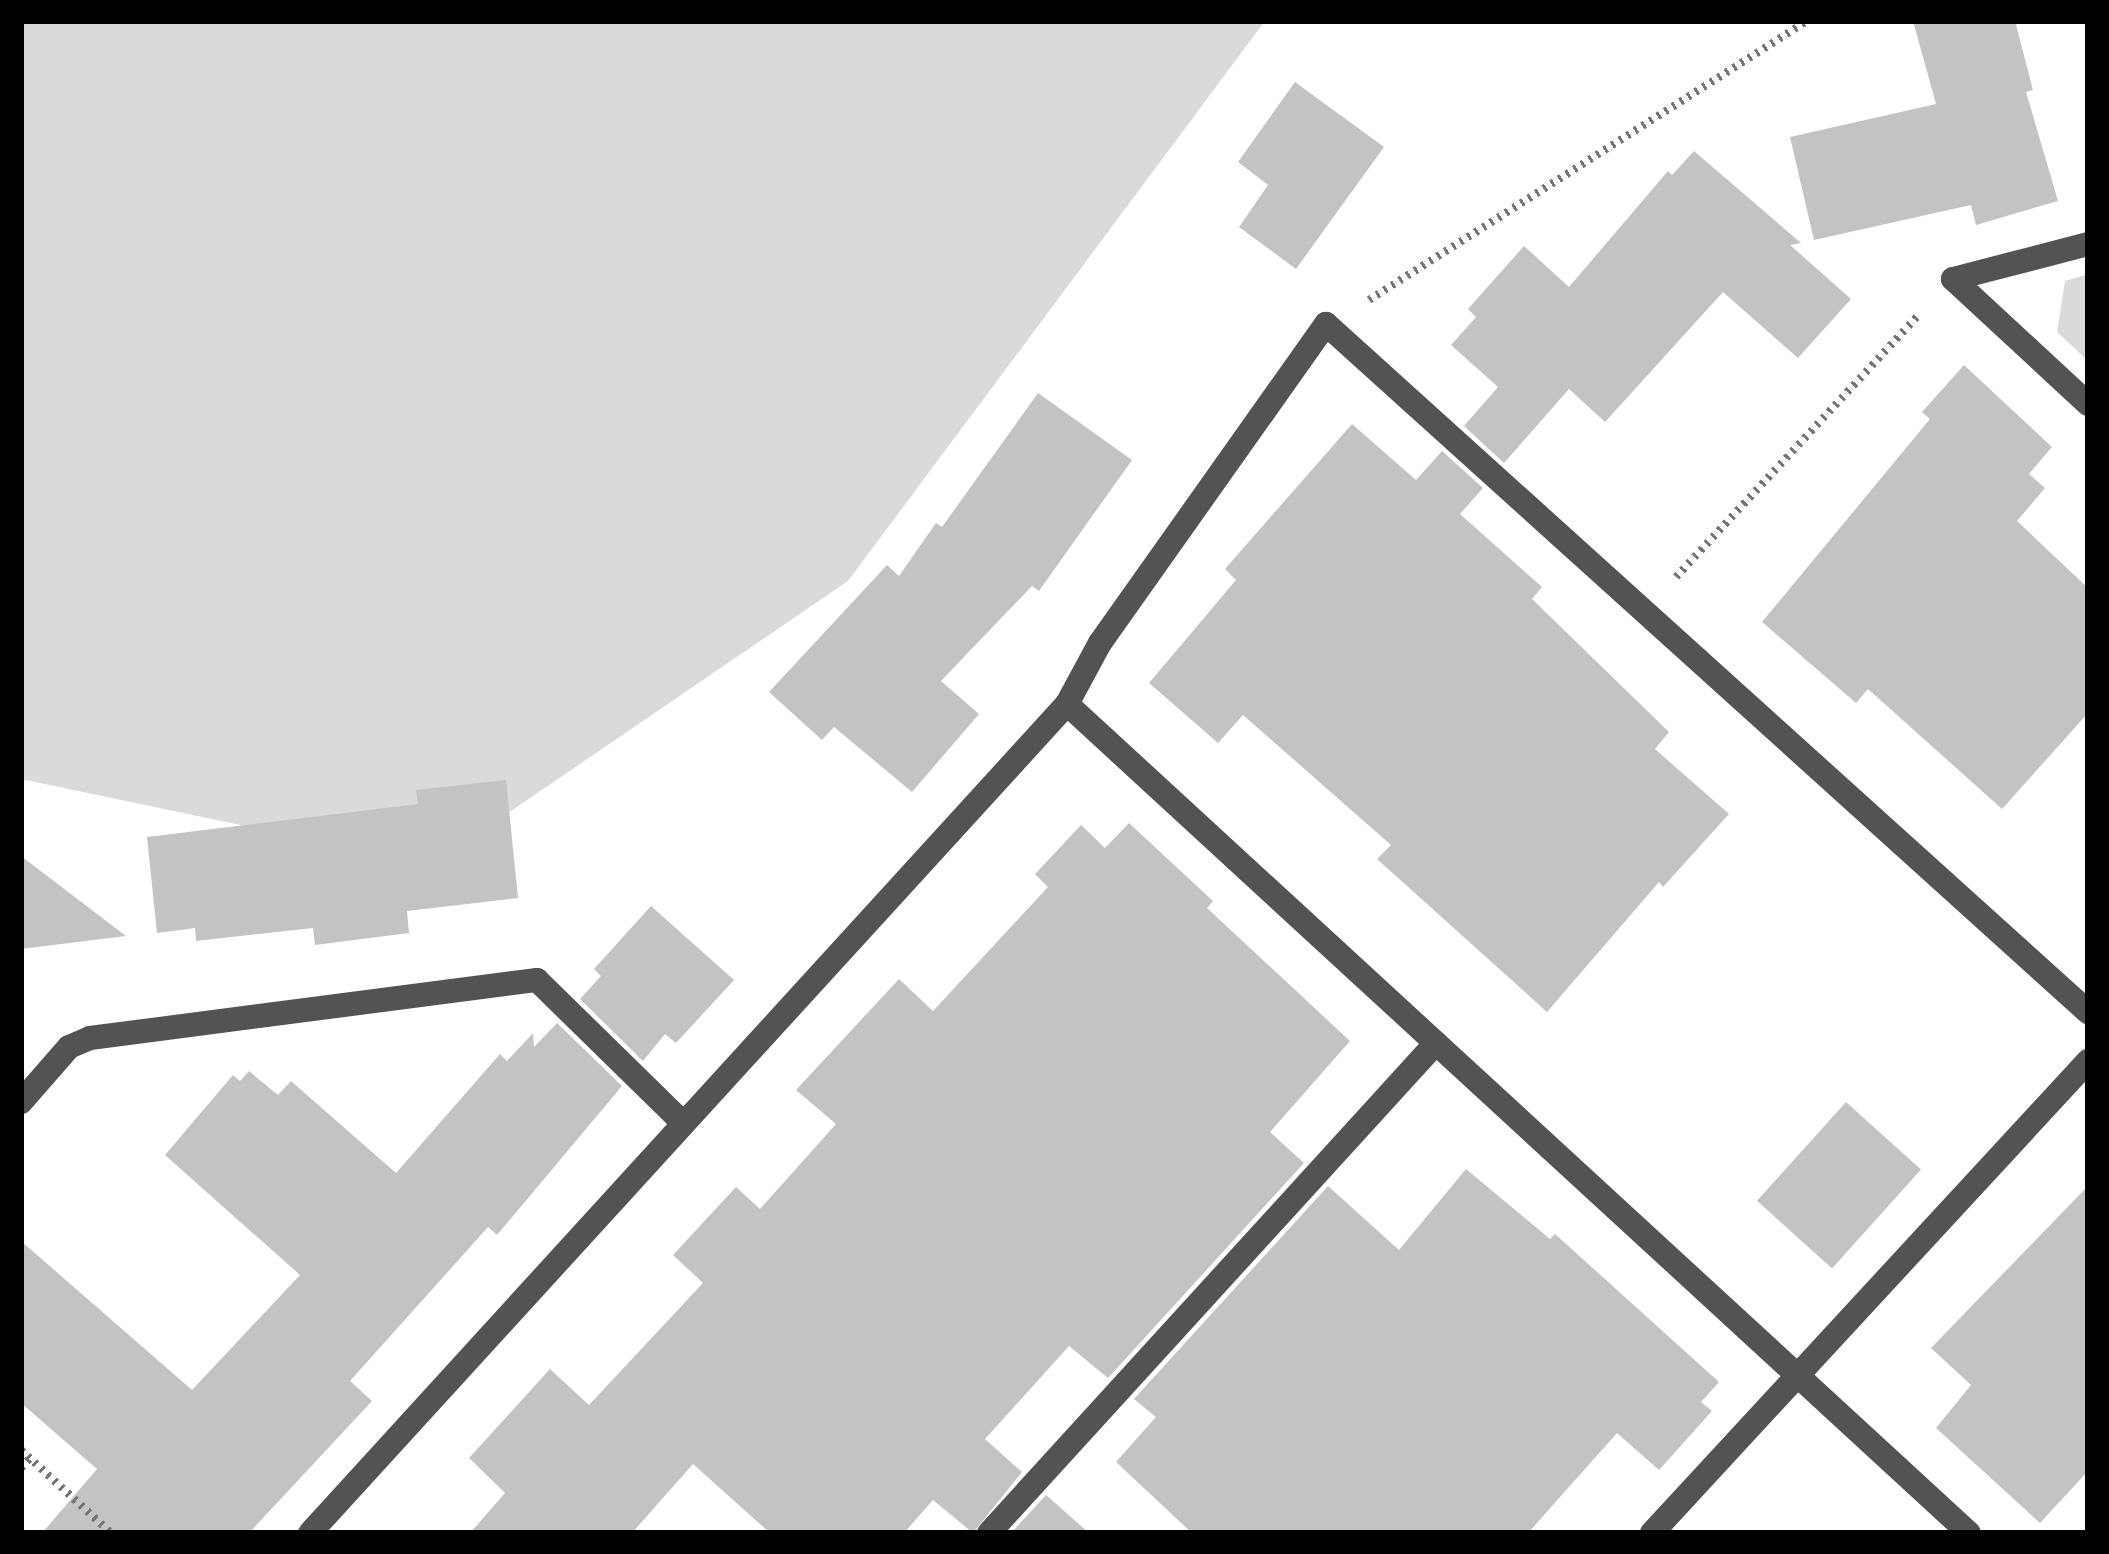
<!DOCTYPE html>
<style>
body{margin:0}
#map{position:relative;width:2109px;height:1554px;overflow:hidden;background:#fff;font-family:Quicksand,sans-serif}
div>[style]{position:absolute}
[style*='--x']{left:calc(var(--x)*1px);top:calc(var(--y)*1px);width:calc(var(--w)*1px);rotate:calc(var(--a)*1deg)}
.green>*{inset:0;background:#dadada}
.building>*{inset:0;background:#c3c3c3;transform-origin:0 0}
.path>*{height:8px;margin-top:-4px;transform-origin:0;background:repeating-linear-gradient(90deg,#757575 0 3px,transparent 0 9px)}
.street>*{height:24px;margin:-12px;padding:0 12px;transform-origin:12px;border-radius:12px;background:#535353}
span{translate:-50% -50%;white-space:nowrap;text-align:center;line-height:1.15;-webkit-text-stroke:9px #fff;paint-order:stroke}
.frame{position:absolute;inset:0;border:24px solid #000;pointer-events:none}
</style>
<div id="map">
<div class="green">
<div style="clip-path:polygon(21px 21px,1265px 21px,848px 581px,432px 865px,21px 779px)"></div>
<div style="clip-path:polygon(2088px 274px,2088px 361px,2057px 332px,2065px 281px)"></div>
</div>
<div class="building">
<div style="clip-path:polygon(1913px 21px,2015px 21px,2033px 90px,2026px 92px,2058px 201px,1976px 225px,1971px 205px,1814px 240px,1790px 137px,1936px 104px)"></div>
<div style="clip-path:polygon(1295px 82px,1384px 147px,1296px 269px,1239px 227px,1268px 185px,1238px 162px)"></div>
<div style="clip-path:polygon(1694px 151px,1801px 243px,1790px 245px,1851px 299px,1798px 358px,1723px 292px,1605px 422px,1569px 389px,1504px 463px,1464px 426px,1498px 387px,1451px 345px,1476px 317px,1468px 309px,1524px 246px,1569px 287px,1668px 171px,1672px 175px)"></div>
<div style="clip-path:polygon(1964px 365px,2052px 447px,2029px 474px,2045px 488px,2017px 521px,2088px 588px,2088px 713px,2002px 809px,1868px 689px,1856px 703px,1762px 622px,1930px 419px,1922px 412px)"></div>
<div style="clip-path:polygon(1038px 393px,1132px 460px,1039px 591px,1032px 586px,941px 681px,979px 714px,912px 792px,834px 727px,822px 740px,769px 692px,887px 565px,899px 576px,936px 523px,942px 527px)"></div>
<div style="clip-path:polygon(1352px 424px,1416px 480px,1442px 451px,1483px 488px,1460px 514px,1542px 587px,1532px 599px,1669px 732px,1655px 749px,1729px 814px,1663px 887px,1659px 882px,1547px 1012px,1377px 859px,1391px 845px,1243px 715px,1218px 743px,1149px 683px,1236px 580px,1225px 569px)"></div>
<div style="clip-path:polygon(506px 780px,518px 898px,407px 911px,409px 933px,315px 945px,313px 928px,196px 941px,195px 928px,157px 933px,147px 837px,418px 804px,416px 790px)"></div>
<div style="clip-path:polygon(1129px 823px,1213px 901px,1207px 908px,1350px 1041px,1270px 1132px,1304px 1163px,1108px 1378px,1069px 1346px,985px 1439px,1022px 1472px,973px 1533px,933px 1500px,904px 1533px,770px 1533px,693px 1464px,632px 1533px,470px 1533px,505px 1493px,469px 1458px,550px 1369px,589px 1405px,703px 1283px,673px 1255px,736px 1187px,760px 1209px,836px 1124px,796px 1090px,899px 979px,933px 1011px,1048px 887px,1035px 874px,1081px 825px,1105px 848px)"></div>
<div style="clip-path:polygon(21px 856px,126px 936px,21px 949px)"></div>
<div style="clip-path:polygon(651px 906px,734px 980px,676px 1043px,665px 1034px,643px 1061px,580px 999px,601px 976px,594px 969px)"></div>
<div style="clip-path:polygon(557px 1023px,622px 1086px,497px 1235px,488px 1227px,350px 1381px,372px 1401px,249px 1533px,42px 1533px,97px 1469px,21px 1403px,21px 1241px,192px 1390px,300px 1275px,165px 1155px,233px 1075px,240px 1081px,249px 1071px,278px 1095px,291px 1081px,396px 1173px,500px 1054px,507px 1061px,533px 1033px,534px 1047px)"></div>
<div style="left:1846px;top:1102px;width:101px;height:133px;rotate:42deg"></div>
<div style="clip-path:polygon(1466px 1169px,1550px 1239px,1555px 1234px,1719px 1382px,1701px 1402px,1712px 1411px,1659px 1470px,1617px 1433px,1528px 1533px,1192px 1533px,1116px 1462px,1156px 1417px,1134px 1399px,1328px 1186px,1399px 1250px)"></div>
<div style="clip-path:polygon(2088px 1186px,2088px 1471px,2040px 1523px,1936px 1428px,1971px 1385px,1931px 1348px)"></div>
<div style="clip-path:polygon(1046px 1495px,1089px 1533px,1011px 1533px)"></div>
</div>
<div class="path">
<div style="--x:1369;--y:300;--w:519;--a:-32.5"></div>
<div style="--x:1676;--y:577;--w:357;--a:-47.2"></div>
<div style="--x:21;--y:1450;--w:122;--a:42.7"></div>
<div style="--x:21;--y:1468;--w:13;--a:-48"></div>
</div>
<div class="street">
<div style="--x:1953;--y:279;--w:184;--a:42.8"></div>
<div style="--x:1953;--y:279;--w:139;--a:-14.5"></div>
<div style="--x:1067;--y:704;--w:1225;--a:42.59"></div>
<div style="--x:21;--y:1102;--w:73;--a:-48.9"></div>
<div style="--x:69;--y:1047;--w:23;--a:-23"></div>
<div style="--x:90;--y:1038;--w:451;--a:-7.4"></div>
<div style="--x:537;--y:980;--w:203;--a:44.4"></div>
<div style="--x:310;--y:1533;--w:1123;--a:-47.6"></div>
<div style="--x:1067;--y:704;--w:69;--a:-61.6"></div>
<div style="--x:1100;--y:643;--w:391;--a:-54.7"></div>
<div style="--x:1326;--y:324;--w:1027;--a:42.08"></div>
<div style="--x:989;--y:1533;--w:663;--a:-47.63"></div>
<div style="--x:1652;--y:1533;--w:643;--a:-47.27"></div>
</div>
<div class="frame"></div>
</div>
